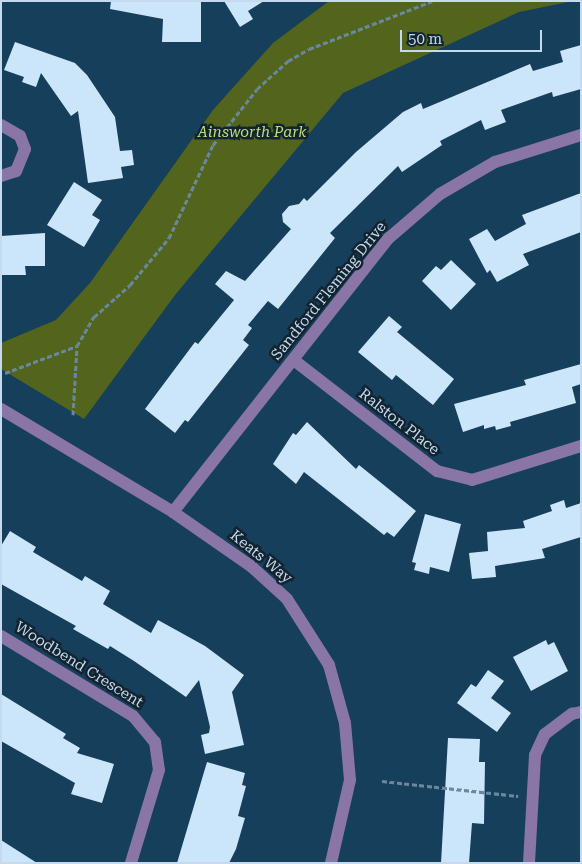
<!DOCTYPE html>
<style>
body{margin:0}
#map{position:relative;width:582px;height:864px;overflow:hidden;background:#163f5b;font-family:"Roboto Serif",serif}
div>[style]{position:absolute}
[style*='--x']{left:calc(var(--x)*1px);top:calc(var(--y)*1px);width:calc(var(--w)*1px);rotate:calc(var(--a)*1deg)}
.green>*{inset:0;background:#53651c}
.building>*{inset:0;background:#cbe5fa}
.path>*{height:3px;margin-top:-1.5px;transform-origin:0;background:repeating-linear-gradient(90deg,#6988a0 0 5px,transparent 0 7.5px)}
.minor>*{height:12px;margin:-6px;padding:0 6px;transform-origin:6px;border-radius:6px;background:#8975a6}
span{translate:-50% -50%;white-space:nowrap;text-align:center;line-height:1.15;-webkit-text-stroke:5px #132431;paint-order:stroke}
.park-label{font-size:15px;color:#c0de72;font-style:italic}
.street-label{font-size:15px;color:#c5daec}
.frame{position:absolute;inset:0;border:2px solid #c5daec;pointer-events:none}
.scale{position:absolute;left:400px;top:30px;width:142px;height:22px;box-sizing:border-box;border:2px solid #c5daec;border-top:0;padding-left:6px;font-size:15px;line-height:18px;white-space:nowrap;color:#c5daec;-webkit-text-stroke:4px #132431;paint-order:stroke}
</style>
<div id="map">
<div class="green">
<div style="clip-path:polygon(329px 1px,573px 1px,519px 12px,343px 93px,175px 295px,84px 419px,1px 369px,1px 343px,56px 320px,90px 283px,213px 110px,273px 43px)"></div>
</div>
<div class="building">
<div style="clip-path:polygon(111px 1px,201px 1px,201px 42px,162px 42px,163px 19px,110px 9px)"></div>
<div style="clip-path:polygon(224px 1px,264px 1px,248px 11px,253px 19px,240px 27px)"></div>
<div style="clip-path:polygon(15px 42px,75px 63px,87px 75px,115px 117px,120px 151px,132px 150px,134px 165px,121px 167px,123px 178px,88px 183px,78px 111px,71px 116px,41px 73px,36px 87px,22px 82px,24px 77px,4px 70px)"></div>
<div style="clip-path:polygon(581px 45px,581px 89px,553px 97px,552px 92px,501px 110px,506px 122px,485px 130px,481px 120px,440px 141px,442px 145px,402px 172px,398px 166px,330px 233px,335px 238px,278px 309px,268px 301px,248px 325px,252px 328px,243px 340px,249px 345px,188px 422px,185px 420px,175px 433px,145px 409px,195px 342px,198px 344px,234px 300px,215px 284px,226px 271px,245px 281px,291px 229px,283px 222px,282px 214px,289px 206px,299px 204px,304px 198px,307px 201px,356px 152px,403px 112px,421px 103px,423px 109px,530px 64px,533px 71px,563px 62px,560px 51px)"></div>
<div style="clip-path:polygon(74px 182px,102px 200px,92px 215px,100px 220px,84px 247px,47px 225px)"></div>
<div style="clip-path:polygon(581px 193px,581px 232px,523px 254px,529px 265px,497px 282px,490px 270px,487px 273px,469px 239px,487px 229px,495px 241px,526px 224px,522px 215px)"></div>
<div style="clip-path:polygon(45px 233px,45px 266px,25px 266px,26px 275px,1px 275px,1px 236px)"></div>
<div style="clip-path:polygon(451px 260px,476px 284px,451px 310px,422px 281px,436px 266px,441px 270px)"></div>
<div style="clip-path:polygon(389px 316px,402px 327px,397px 332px,454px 379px,433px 405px,396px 375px,392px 380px,358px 352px)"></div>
<div style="clip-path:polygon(581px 364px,581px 384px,572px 387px,576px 403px,510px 422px,511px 426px,496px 430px,495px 426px,484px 429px,484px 425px,463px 432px,454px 404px,526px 385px,524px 380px)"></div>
<div style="clip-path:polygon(307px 422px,356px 469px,359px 465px,416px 511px,394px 537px,387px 532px,384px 535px,304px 472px,296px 484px,273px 464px,293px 433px,296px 435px)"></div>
<div style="clip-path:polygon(564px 500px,566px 508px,581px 503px,581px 537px,542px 549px,545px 558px,495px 566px,496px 577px,472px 579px,469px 553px,488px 551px,487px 532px,525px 528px,523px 521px,552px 511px,550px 505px)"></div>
<div style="clip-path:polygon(425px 514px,461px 524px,449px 572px,430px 567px,429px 574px,414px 570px,416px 563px,412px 562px)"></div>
<div style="clip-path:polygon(10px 531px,36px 547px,33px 552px,82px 581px,85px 576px,110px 591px,103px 604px,151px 633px,158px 620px,205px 646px,244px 675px,232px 692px,244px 745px,205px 754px,201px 735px,209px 733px,210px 727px,199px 680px,186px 697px,134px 661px,110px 646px,108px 649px,73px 629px,76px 626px,1px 584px,1px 546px)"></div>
<div style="clip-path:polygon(546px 640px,548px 645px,554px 642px,568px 671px,531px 691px,513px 657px)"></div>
<div style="clip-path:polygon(488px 670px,504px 681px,491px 698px,511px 713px,497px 732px,457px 703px,471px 684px,476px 687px)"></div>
<div style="clip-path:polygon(1px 694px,66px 734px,63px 738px,80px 748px,77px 753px,114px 764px,102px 803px,71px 794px,75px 783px,1px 741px)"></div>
<div style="clip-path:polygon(448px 738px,480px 739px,479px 762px,485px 762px,484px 824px,472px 823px,469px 863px,441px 863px)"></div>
<div style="clip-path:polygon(207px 762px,245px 773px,242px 785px,246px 786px,238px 816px,245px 818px,236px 849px,229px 863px,177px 863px)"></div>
<div style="clip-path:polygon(1px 840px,37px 863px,1px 863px)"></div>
</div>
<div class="path">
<div style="--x:5;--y:373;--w:77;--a:-20.6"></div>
<div style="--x:73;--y:415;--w:69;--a:-86.7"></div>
<div style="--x:77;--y:346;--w:34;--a:-60"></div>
<div style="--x:94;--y:317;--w:48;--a:-41.6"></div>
<div style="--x:130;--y:285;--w:61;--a:-50.3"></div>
<div style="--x:169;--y:238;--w:103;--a:-64.7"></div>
<div style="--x:213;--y:145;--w:71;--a:-51.8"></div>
<div style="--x:257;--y:89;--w:42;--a:-42.1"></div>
<div style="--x:288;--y:61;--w:24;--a:-30"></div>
<div style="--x:309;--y:49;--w:132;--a:-21.3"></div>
<div style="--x:382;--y:781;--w:137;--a:6.3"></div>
</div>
<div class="minor">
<div style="--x:1;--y:125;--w:22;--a:30"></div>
<div style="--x:20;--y:136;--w:14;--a:69"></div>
<div style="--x:25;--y:149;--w:24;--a:112"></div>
<div style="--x:16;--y:171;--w:16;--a:162"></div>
<div style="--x:295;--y:361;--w:180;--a:37.8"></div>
<div style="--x:437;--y:471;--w:36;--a:14"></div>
<div style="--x:472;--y:480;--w:114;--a:-17.3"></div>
<div style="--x:1;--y:409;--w:200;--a:30.9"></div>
<div style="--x:173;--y:512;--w:96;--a:34.8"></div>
<div style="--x:252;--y:567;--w:47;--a:42.4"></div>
<div style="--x:287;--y:599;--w:78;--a:57.5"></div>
<div style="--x:329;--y:665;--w:60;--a:74.6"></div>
<div style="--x:345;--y:723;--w:57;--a:85"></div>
<div style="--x:350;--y:780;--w:85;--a:102.9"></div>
<div style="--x:173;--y:512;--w:349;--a:-51.8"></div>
<div style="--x:389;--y:238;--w:67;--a:-40.8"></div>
<div style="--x:440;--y:194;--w:64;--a:-30.2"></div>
<div style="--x:495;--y:162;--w:90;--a:-17.4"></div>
<div style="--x:1;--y:636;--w:154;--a:31.2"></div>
<div style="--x:133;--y:716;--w:34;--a:50"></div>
<div style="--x:155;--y:742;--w:28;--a:82"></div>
<div style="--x:159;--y:770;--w:97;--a:106.8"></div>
<div style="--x:529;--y:863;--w:108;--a:-86.8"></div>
<div style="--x:535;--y:755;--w:23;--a:-65"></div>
<div style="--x:545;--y:734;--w:34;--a:-37"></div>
<div style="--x:572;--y:714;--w:9;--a:-13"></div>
</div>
<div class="park-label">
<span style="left:252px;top:133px">Ainsworth Park</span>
</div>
<div class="street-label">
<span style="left:329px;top:291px;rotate:-51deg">Sandford Fleming Drive</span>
<span style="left:399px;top:422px;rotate:38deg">Ralston Place</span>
<span style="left:261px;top:557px;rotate:39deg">Keats Way</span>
<span style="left:79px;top:665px;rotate:32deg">Woodbend Crescent</span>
</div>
<div class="frame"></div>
<div class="scale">50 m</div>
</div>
